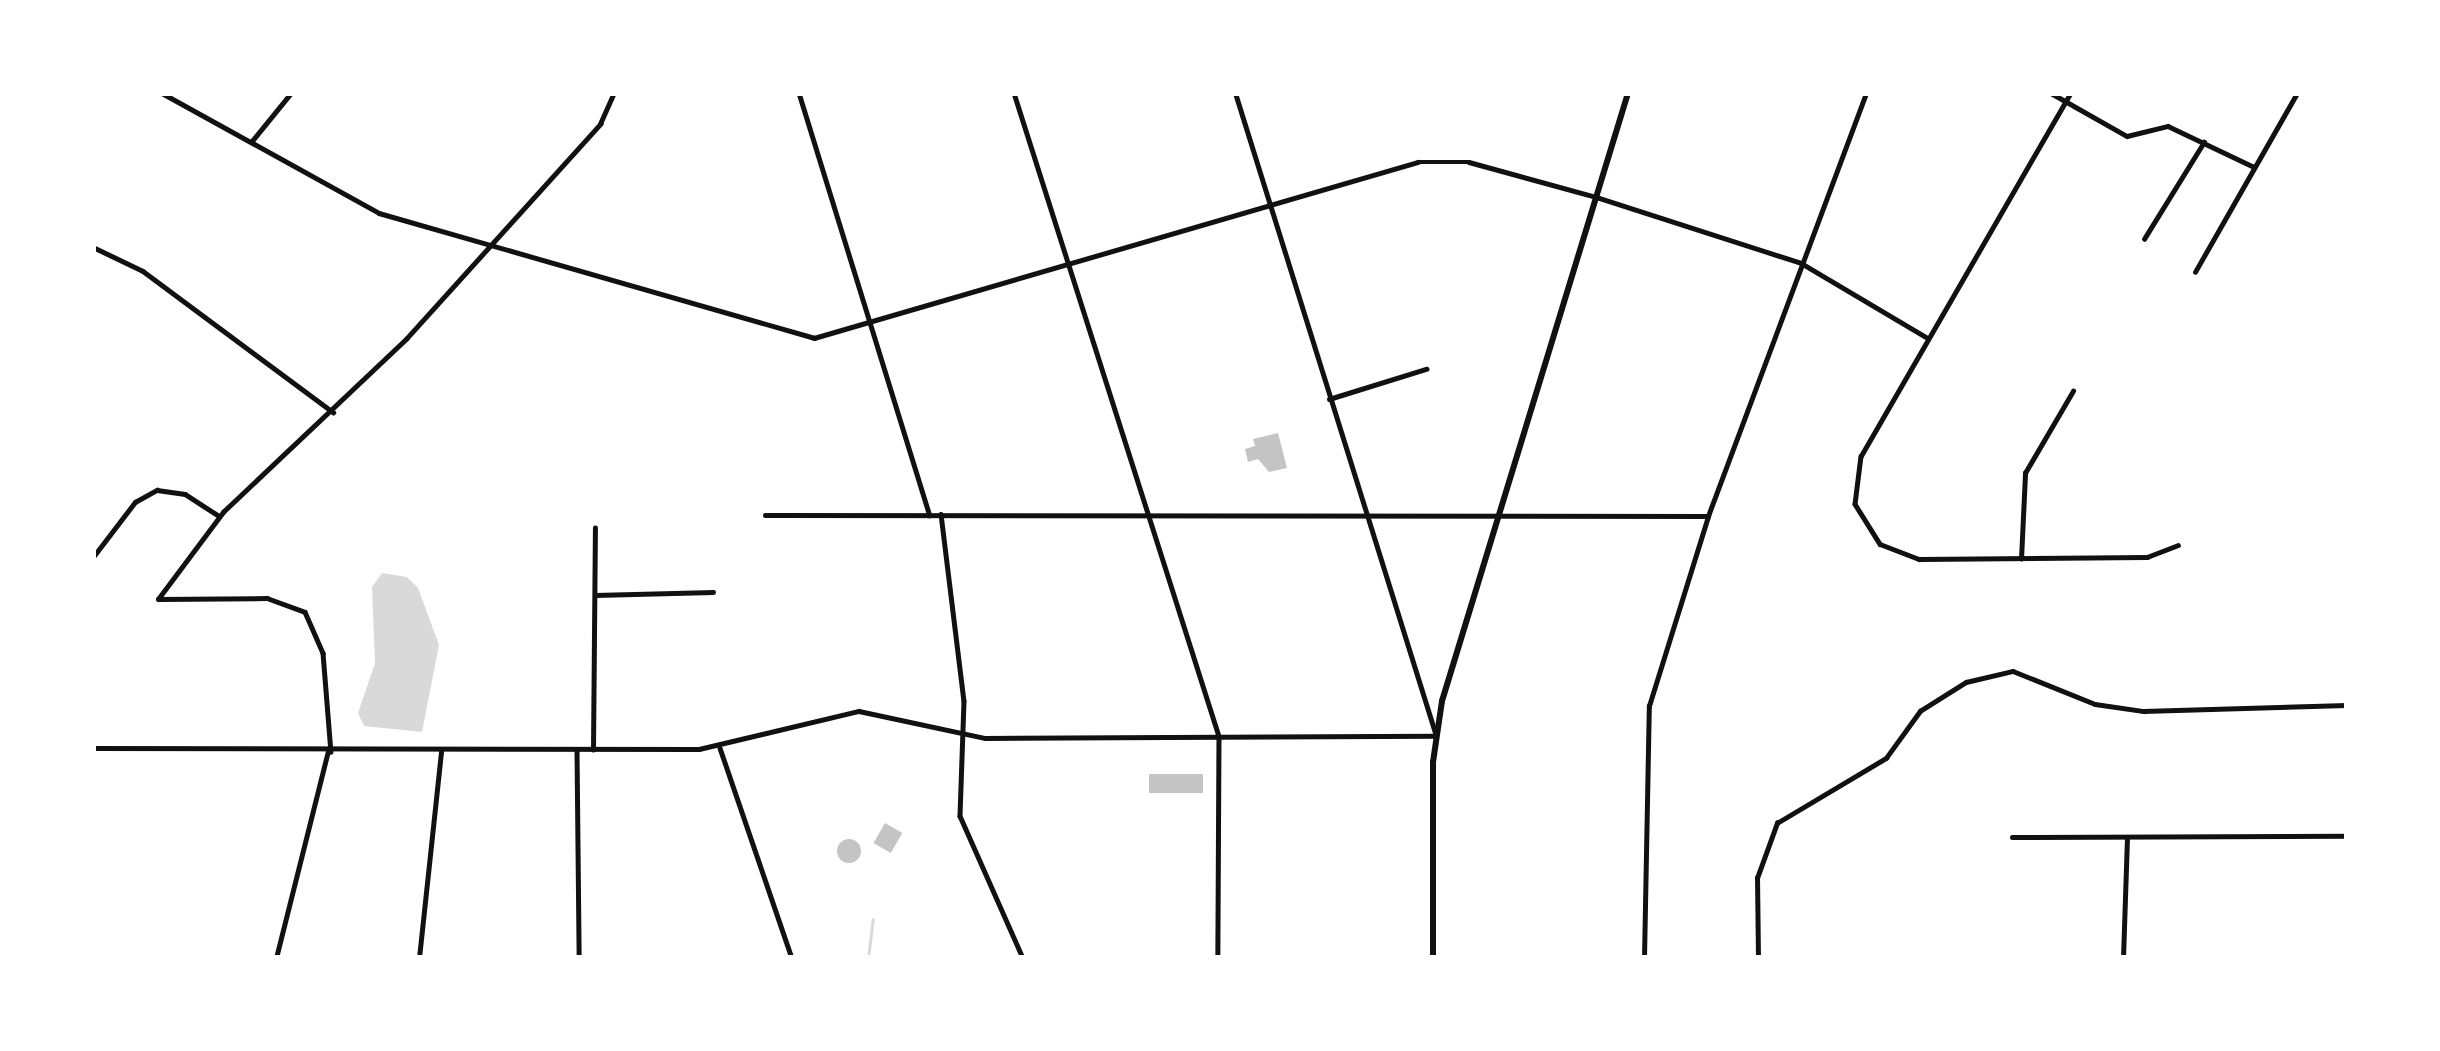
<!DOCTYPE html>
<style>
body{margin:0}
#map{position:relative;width:2440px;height:1051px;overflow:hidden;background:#fff;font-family:"Fira Sans Condensed",sans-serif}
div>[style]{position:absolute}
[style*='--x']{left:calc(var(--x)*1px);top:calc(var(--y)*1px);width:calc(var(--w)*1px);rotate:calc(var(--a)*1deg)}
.water>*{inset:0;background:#d9d9d9}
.stream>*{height:3px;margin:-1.5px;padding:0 1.5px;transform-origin:1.5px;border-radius:1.5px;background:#d9d9d9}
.building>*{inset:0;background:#c4c4c4;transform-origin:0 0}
.round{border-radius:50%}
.minor>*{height:4.5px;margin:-2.25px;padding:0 2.25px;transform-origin:2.25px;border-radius:2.25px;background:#111}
.tertiary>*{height:4.5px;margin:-2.25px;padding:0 2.25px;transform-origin:2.25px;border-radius:2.25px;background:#111}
.primary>*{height:6px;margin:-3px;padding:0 3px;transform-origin:3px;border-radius:3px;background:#111}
span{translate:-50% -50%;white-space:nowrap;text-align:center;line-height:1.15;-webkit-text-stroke:12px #fff;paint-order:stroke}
.frame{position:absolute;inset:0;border:96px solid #fff;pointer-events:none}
</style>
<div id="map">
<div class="water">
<div style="clip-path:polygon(382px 573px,407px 577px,418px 588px,439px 645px,422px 732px,364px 726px,358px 713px,375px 663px,372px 587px)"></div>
</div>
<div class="stream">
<div style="--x:868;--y:958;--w:39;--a:-83"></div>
</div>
<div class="building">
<div style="clip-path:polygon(1278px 433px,1287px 468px,1269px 472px,1258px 459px,1248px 462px,1245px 449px,1255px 446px,1253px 439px)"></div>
<div style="left:1149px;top:774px;width:54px;height:19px"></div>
<div style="left:885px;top:823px;width:20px;height:23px;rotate:30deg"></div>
<div class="round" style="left:837px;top:839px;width:24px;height:24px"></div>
</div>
<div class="minor">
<div style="--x:799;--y:93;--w:442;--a:72.8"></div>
<div style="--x:2051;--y:93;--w:87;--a:29.5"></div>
<div style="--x:2127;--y:136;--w:42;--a:-13.7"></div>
<div style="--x:2168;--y:126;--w:95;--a:25.5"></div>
<div style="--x:2071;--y:93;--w:419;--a:120"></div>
<div style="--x:1861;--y:456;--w:48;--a:97.1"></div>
<div style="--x:1855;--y:504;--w:47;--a:58"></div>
<div style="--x:1880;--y:544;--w:42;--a:21"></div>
<div style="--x:1919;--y:559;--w:228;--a:-0.5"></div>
<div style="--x:2147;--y:557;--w:33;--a:-21"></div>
<div style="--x:252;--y:141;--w:62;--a:-50.9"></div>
<div style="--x:1596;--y:197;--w:215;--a:17.8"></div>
<div style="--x:1801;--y:263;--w:145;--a:30.6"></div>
<div style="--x:2144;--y:239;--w:114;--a:-58.3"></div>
<div style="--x:93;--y:247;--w:55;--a:25.6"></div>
<div style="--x:143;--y:271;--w:237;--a:36.6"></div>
<div style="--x:2195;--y:272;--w:206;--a:-60.3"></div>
<div style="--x:1329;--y:399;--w:102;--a:-17.2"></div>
<div style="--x:941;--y:514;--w:188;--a:83"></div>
<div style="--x:964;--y:701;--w:115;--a:92"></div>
<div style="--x:960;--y:816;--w:155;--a:66.1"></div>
<div style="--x:765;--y:515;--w:943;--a:0.06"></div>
<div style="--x:93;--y:557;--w:69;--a:-52.6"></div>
<div style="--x:135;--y:502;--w:25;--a:-29"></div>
<div style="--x:157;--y:490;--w:28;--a:8"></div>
<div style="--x:185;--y:494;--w:40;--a:32.9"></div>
<div style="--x:2021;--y:559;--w:86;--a:-87.3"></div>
<div style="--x:2025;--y:473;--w:95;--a:-59.7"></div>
<div style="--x:595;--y:595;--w:118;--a:-1.5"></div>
<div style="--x:158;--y:599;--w:109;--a:-53.2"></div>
<div style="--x:223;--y:512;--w:252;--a:-43.4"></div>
<div style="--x:406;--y:339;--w:290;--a:-47.9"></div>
<div style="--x:600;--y:124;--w:34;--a:-66"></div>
<div style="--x:158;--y:599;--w:109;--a:-0.5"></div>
<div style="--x:267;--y:598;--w:40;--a:20.2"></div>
<div style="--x:305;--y:612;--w:45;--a:66.3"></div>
<div style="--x:323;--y:653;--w:99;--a:85.4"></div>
<div style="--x:93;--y:748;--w:606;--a:0.09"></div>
<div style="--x:699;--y:749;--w:164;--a:-13.4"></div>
<div style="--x:859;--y:711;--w:129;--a:12.1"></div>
<div style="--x:985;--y:738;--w:451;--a:-0.3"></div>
<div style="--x:1436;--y:736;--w:674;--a:-107.36"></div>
<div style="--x:720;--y:748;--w:222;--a:71.1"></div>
<div style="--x:577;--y:750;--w:208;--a:89.4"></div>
<div style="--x:593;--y:750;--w:222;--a:-89.5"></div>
<div style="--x:2012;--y:837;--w:335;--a:-0.2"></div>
<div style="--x:276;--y:958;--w:213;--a:-75.9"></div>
<div style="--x:419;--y:958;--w:208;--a:-83.9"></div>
<div style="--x:1644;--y:958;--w:252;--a:-88.9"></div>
<div style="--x:1649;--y:706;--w:199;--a:-72.7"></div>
<div style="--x:1708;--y:516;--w:452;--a:-69.5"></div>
<div style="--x:1758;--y:958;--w:80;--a:-90.7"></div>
<div style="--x:1757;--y:878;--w:59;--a:-70"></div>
<div style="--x:1777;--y:823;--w:127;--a:-30.8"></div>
<div style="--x:1886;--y:758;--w:58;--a:-54.1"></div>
<div style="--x:1920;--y:711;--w:54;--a:-32.2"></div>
<div style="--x:1966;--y:682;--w:48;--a:-13.2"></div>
<div style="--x:2013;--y:671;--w:88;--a:21.9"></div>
<div style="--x:2095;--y:704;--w:49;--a:8.3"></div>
<div style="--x:2143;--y:711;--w:204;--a:-1.7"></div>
<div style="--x:2123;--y:958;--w:120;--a:-88.1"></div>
</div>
<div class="tertiary">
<div style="--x:162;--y:93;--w:248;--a:28.9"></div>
<div style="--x:379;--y:213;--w:453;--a:16"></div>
<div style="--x:814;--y:338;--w:629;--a:-16.25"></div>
<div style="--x:1418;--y:162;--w:51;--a:0"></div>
<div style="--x:1469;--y:162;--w:132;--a:15.4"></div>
<div style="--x:1014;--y:93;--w:675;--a:72.32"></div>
<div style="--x:1219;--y:736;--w:222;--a:90.3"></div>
</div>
<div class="primary">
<div style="--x:1433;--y:958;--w:196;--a:-90"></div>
<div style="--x:1433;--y:762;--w:62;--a:-81.6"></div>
<div style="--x:1442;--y:701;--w:636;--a:-72.99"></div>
</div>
<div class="frame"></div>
</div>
